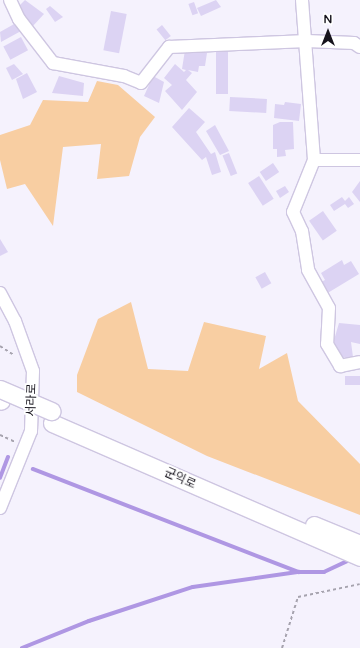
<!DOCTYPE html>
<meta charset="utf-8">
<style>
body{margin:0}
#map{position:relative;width:360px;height:648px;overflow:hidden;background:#f5f2fd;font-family:"Varela Round","Noto Sans KR",sans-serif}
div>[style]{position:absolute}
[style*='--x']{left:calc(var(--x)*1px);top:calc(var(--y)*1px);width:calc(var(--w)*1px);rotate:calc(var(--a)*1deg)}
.green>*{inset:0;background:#f8cea2}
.stream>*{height:3.5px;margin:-1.75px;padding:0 1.75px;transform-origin:1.75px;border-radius:1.75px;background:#af97e3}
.building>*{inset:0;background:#dcd3f3;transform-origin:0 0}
.path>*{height:2px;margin-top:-1px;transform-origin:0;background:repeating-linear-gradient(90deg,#a6a3ae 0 3px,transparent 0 6px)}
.roads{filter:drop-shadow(1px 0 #cec6e1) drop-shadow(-1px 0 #cec6e1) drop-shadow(0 1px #cec6e1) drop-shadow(0 -1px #cec6e1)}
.minor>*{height:12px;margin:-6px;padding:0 6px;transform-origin:6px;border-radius:6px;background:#fff}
.highway>*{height:17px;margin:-8.5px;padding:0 8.5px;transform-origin:8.5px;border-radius:8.5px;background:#fff}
.bridges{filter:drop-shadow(1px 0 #cec6e1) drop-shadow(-1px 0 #cec6e1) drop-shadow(0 1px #cec6e1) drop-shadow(0 -1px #cec6e1)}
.highway-bridge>*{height:17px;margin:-8.5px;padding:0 8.5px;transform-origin:8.5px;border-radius:8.5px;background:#fff}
span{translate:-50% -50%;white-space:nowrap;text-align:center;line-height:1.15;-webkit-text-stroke:3.5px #fff;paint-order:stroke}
.street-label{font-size:12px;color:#16131c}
.north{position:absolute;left:308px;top:12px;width:40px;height:40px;-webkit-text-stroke:3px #fff;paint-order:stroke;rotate:0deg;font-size:11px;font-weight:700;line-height:16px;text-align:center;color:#16131c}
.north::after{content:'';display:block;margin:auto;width:14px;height:18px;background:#16131c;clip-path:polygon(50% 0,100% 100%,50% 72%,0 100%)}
</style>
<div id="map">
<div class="green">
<div style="clip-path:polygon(97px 81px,118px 85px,155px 117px,140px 137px,129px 176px,97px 179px,101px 144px,63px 147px,53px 226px,25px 184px,7px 189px,0 160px,0 135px,30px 125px,43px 100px,88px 102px)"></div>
<div style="clip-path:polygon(131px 302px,148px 369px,188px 371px,204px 322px,266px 336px,259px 369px,287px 353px,298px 401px,360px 464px,360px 515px,207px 456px,77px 392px,77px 375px,98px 319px)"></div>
</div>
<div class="stream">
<div style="--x:33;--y:469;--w:285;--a:21.2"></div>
<div style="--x:0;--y:478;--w:22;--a:-69"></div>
<div style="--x:22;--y:648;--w:72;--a:-21.9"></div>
<div style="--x:89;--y:621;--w:109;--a:-18.1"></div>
<div style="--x:193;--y:587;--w:107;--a:-8.1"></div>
<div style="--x:299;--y:572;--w:25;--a:0"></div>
<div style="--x:324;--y:572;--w:31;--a:-25"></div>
</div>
<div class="building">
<div style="clip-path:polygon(25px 0,44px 14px,32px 27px,15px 10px)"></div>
<div style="clip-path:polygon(216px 0,221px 7px,201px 16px,197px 8px)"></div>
<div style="left:194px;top:2px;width:12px;height:6px;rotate:70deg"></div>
<div style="clip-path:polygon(50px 6px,63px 17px,55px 22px,46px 9px)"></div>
<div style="left:111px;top:11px;width:16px;height:40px;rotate:11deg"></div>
<div style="clip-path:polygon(16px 23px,21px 31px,1px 42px,0 32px)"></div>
<div style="left:162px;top:25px;width:14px;height:7px;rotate:51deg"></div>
<div style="left:21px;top:37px;width:15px;height:20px;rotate:62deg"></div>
<div style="clip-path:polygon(185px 50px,207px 53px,205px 66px,199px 66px,198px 72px,188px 70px,192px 73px,186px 80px,197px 92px,182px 110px,165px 91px,172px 85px,164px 78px,175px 64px,184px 72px,186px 70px,182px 69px)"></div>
<div style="left:216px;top:50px;width:12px;height:44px"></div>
<div style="clip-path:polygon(14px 64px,23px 74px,12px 80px,6px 68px)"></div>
<div style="clip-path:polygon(27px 73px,37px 92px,23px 99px,16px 79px)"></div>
<div style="clip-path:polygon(59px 76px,84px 83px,83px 96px,52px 93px)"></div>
<div style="clip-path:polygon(153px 76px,164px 82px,159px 103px,144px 96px)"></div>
<div style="left:230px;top:97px;width:37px;height:14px;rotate:3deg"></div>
<div style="clip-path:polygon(285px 102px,301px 104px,299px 121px,274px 118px,275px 104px,284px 105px)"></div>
<div style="clip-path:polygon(189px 108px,205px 122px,196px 132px,211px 154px,215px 152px,221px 172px,212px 175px,206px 157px,202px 160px,172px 127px)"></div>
<div style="clip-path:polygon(280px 122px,293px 122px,294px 149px,285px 150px,286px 156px,277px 157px,277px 149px,273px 149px,273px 125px)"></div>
<div style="clip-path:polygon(215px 125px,229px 151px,220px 155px,206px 131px)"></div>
<div style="left:229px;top:153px;width:22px;height:7px;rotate:68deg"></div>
<div style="left:273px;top:163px;width:11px;height:16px;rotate:56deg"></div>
<div style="left:259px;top:176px;width:27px;height:13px;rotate:57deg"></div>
<div style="clip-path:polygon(360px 181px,360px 202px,352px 192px)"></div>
<div style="clip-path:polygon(285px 186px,289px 192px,280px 198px,276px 191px)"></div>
<div style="clip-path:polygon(342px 197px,345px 201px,349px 197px,354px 204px,348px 208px,345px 204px,334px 211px,330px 205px)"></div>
<div style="left:323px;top:211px;width:24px;height:17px;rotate:55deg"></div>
<div style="clip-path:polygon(0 239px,8px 252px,0 256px)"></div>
<div style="clip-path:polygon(342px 260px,344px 265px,351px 261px,359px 274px,326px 294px,319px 283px,325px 280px,321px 273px)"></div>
<div style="left:265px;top:272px;width:13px;height:11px;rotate:61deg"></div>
<div style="clip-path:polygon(339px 323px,360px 325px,360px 344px,351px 342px,353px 357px,338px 358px,334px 340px)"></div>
<div style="left:345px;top:376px;width:15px;height:9px"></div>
</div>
<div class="path">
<div style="--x:0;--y:346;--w:17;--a:33"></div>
<div style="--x:0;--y:435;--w:17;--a:25"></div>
<div style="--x:282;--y:648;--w:53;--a:-72.6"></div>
<div style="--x:298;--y:597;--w:63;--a:-11.8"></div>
</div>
<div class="roads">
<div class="minor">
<div style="--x:10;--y:0;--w:21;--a:65"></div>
<div style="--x:19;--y:19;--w:56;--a:52.3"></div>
<div style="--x:53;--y:63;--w:72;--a:10.4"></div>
<div style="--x:124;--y:76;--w:18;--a:22"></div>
<div style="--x:141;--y:83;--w:46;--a:-52.1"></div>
<div style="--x:169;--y:47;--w:138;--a:-2.5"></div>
<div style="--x:307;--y:41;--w:47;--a:2.4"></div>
<div style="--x:354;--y:43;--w:7;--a:34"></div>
<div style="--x:302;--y:0;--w:160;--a:85.7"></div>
<div style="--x:314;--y:160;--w:56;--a:112"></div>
<div style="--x:293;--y:212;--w:21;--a:65"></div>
<div style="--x:302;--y:231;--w:39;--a:81"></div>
<div style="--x:308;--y:270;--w:43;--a:61.1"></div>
<div style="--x:329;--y:308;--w:36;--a:93"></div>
<div style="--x:327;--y:344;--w:26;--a:59"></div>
<div style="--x:340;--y:366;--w:20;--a:-11"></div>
<div style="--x:314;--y:160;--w:46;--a:0"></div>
<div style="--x:0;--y:293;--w:32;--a:62"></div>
<div style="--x:15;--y:321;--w:53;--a:70.2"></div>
<div style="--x:33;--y:371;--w:60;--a:91.9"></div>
<div style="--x:31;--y:431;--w:83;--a:111.9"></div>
</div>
<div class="highway">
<div style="--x:0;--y:400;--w:1;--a:45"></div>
<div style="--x:52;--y:423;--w:336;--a:23.5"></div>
<div style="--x:314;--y:525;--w:50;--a:22.4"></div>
</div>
</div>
<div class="bridges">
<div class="highway-bridge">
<div style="--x:0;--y:389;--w:56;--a:23.3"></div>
</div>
</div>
<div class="street-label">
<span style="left:32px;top:400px;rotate:-88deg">서라로</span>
<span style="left:180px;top:479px;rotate:24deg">군익로</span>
</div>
<div class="north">N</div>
</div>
